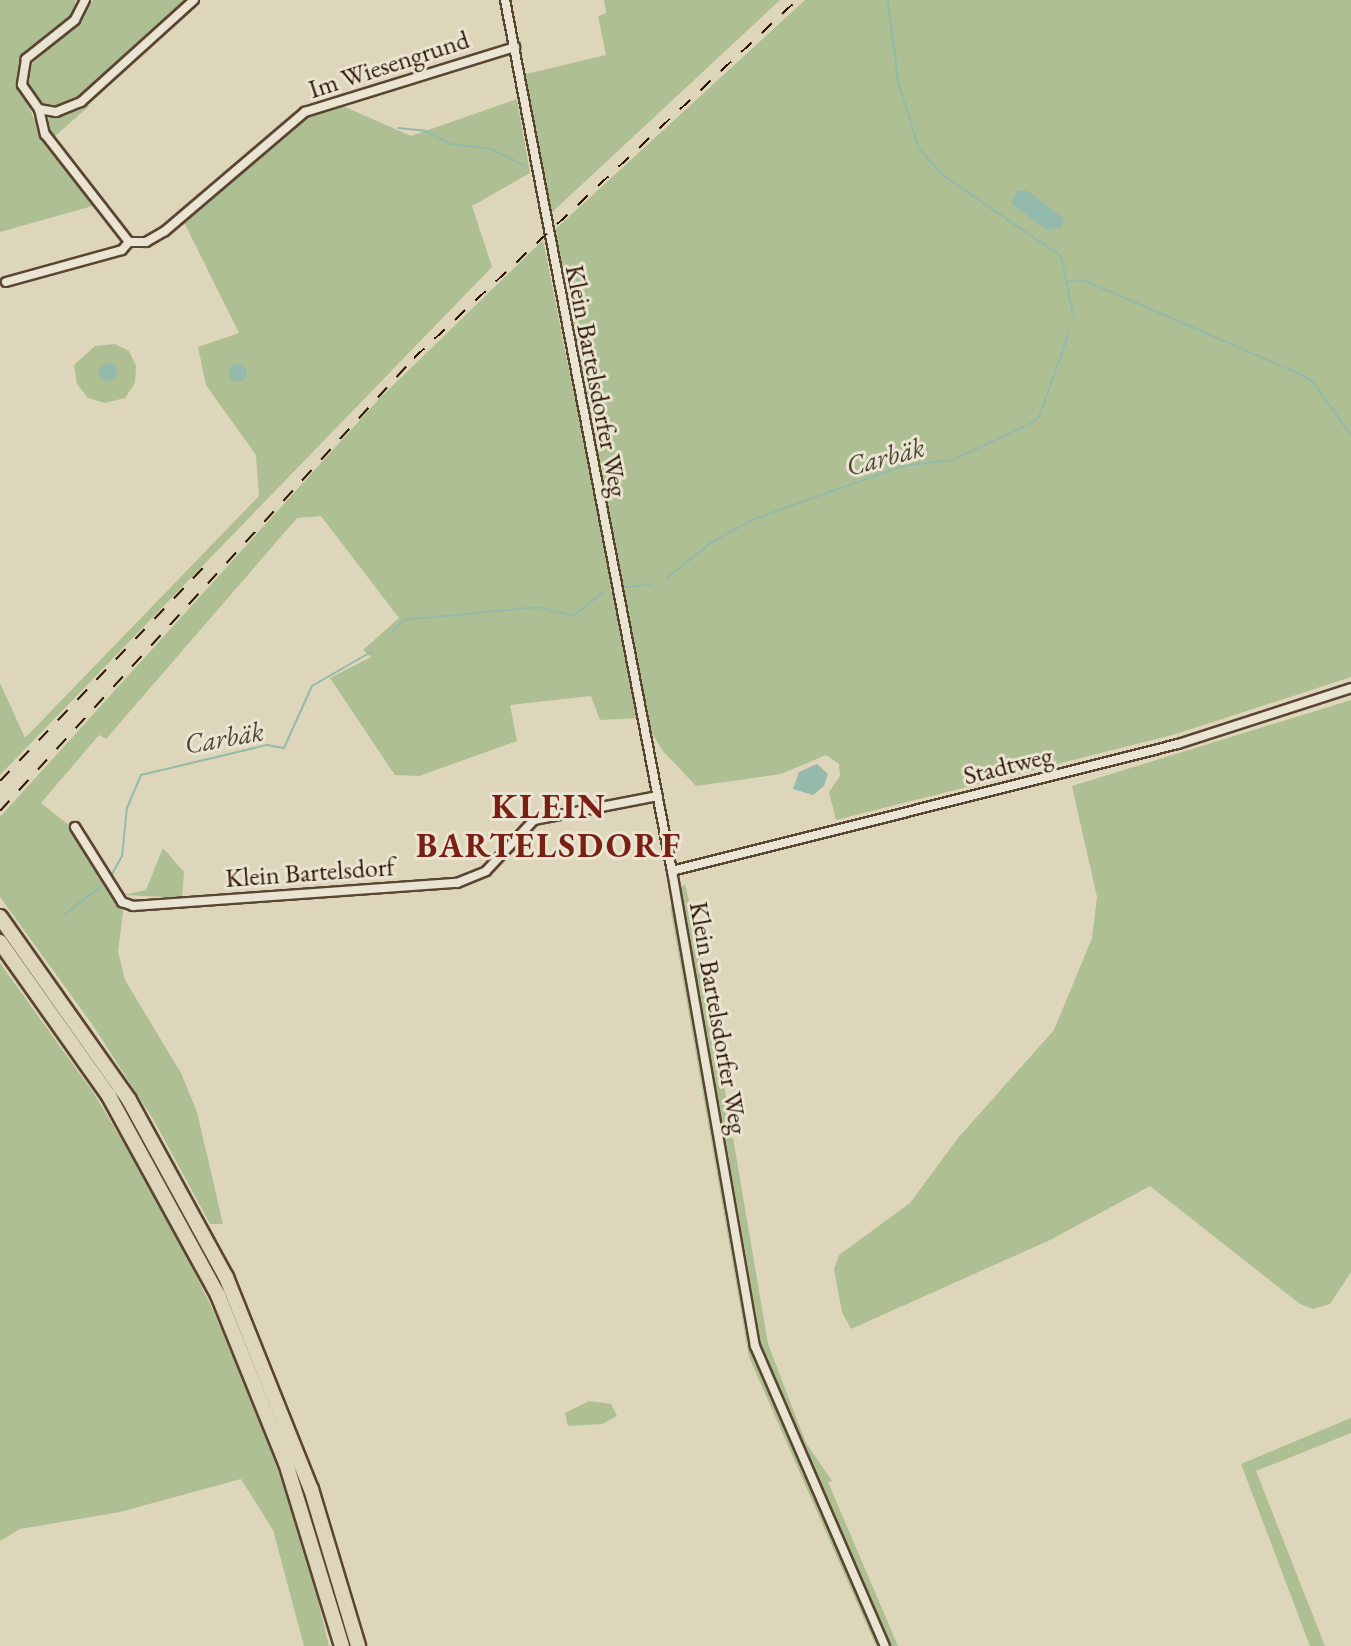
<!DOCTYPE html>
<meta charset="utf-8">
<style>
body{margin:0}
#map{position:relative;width:1351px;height:1646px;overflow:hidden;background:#ded6ba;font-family:"EB Garamond",serif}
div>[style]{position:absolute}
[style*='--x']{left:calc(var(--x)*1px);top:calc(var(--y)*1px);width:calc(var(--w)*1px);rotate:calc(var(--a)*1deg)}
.green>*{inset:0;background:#adbf93}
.water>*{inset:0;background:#94baab}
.round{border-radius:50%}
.stream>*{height:2px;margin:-1px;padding:0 1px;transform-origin:1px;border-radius:1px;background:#94baab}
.roads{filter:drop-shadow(2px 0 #5a4531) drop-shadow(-2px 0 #5a4531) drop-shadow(0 2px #5a4531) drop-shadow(0 -2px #5a4531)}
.minor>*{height:8px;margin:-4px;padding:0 4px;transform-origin:4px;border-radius:4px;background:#eae4d2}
.motorway>*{height:14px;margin:-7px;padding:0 7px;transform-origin:7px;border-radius:7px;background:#ded6ba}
.rail>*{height:2px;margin-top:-1px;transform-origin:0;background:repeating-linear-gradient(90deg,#2e1503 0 14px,transparent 0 28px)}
span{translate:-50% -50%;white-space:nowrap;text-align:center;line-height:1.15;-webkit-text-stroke:6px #eae4d2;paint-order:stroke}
.street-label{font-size:26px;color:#2e1503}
.water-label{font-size:28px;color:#4d4735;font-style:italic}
.district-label{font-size:34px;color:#7a1f14;font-weight:700;letter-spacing:2px}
</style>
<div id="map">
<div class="green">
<div style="clip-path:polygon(0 0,76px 0,70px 21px,24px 56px,17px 82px,41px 133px,96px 205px,0 232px)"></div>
<div style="clip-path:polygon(93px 0,191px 0,83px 96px,63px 106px,44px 104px,29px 88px,29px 67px,84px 16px)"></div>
<div style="clip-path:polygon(604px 0,780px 0,548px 216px,522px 75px,606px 55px,598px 16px,606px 13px)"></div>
<div style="clip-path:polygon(805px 0,1351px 0,1351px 677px,1176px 734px,836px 820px,829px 792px,840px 776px,839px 764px,826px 755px,781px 774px,696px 786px,663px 751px,646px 724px,549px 235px)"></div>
<div style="clip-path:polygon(517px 99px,530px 173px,472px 206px,492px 267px,0 775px,0 683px,25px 738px,259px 496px,256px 455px,206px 385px,198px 347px,239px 333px,183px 220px,307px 115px,336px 103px,411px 136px)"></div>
<div style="clip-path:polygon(84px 103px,89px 106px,53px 138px,45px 127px,47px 119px)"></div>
<div style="clip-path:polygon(543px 240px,639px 718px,600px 720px,591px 696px,510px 705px,517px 741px,419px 776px,395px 775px,330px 678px,371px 657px,363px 650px,399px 618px,321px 516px,297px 518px,106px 739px,99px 735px,41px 803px,75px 830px,124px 905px,118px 951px,125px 980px,181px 1073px,197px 1112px,223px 1224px,210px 1224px,156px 1124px,94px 1027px,0 897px,0 817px,379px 399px)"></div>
<div style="clip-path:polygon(115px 344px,129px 351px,136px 366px,135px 383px,125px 398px,105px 403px,88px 398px,77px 384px,74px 365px,95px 346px)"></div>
<div style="clip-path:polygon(1351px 700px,1351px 1272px,1330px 1304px,1313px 1309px,1300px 1304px,1150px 1186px,1050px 1240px,851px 1329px,842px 1312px,834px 1269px,839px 1255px,910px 1203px,958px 1138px,1054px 1030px,1092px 938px,1097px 897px,1072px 786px)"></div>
<div style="clip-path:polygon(163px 848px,184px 872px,182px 898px,124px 895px,146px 890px)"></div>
<div style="clip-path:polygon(685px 884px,703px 961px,768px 1344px,806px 1443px,832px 1481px,828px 1482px,898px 1646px,876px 1646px,749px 1357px,670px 906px,682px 903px,680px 888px)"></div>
<div style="clip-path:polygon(0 963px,93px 1092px,160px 1203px,214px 1312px,265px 1431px,310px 1566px,329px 1646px,304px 1646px,273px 1530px,241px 1479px,120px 1512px,20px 1529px,0 1541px)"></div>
<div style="clip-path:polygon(589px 1401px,611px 1404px,617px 1416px,602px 1424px,568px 1426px,565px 1413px)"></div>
<div style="clip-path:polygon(1351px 1418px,1351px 1433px,1256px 1471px,1325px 1646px,1310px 1646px,1241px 1464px)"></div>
</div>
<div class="water">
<div style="clip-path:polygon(1017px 190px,1028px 191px,1063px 218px,1062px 228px,1045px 229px,1012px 204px)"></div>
<div class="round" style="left:99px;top:363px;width:18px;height:18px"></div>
<div class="round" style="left:229px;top:364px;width:18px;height:18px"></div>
<div style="clip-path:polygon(817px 764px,828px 774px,824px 786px,813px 795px,793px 789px,799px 772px)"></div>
</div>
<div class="stream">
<div style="--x:888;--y:0;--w:83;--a:83"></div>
<div style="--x:898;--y:82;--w:70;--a:72.6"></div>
<div style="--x:919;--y:149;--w:37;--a:47"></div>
<div style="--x:944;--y:176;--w:142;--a:34.4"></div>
<div style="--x:1061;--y:256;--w:63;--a:78.2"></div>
<div style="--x:398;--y:128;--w:27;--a:6"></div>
<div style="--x:425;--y:131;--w:28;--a:27"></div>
<div style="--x:450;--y:144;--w:41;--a:7"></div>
<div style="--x:491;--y:149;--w:39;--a:26"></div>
<div style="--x:1069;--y:281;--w:17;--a:0"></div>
<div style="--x:1086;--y:281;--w:233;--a:23.5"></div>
<div style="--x:1300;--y:374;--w:15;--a:32"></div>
<div style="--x:1313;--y:382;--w:65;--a:54.4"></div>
<div style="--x:667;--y:578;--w:58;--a:-38.7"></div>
<div style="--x:712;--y:542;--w:48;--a:-28.7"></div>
<div style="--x:754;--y:519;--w:158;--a:-19.6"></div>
<div style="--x:903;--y:466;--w:49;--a:-7"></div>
<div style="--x:952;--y:460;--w:88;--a:-24.8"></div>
<div style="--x:1032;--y:423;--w:11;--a:-45"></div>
<div style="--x:1040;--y:415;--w:85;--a:-70.7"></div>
<div style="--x:625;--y:587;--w:27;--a:-6"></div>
<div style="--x:392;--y:633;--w:17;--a:-50"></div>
<div style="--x:403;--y:620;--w:136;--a:-5.5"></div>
<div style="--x:538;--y:607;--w:36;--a:14"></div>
<div style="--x:573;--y:616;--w:39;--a:-38"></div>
<div style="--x:112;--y:874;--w:21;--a:-61"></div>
<div style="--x:122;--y:856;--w:48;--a:-84.1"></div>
<div style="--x:127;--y:808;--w:36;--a:-67"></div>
<div style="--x:141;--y:775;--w:130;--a:-13.4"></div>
<div style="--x:267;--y:745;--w:17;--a:10"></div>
<div style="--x:284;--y:748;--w:68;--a:-65.7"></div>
<div style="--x:312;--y:686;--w:68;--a:-30"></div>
<div style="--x:64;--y:915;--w:46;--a:-37.9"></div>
</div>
<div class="roads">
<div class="minor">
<div style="--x:85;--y:0;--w:22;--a:117"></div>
<div style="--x:75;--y:20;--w:63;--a:141.5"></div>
<div style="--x:26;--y:59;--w:26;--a:99"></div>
<div style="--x:22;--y:85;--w:29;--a:55"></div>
<div style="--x:39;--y:109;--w:17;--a:10"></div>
<div style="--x:56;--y:112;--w:27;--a:-22"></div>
<div style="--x:81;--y:102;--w:152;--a:-42.1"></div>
<div style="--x:505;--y:0;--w:887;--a:79.15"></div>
<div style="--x:672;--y:871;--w:482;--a:80.1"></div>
<div style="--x:755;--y:1346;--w:327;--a:66.6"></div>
<div style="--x:39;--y:109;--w:26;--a:77"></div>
<div style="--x:45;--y:134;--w:137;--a:52.1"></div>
<div style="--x:6;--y:282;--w:120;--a:-15.4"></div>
<div style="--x:122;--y:250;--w:11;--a:-49"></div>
<div style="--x:129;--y:242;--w:17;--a:0"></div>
<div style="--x:146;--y:242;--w:22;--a:-30"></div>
<div style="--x:165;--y:231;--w:184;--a:-40.4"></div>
<div style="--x:305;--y:112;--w:220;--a:-17.2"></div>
<div style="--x:75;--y:827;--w:89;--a:57.9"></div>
<div style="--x:122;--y:902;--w:12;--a:20"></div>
<div style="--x:133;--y:906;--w:325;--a:-4.1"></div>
<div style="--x:457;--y:883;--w:31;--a:-22"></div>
<div style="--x:486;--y:871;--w:70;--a:-46.7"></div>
<div style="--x:534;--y:820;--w:126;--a:-11"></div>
<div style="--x:672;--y:871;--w:522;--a:-14.09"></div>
<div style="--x:1178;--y:744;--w:182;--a:-17.9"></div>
</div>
<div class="motorway">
<div style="--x:0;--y:917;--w:224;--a:54.8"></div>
<div style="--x:129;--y:1100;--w:202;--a:61.3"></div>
<div style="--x:226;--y:1277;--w:228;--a:68.2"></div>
<div style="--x:311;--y:1489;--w:164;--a:73.3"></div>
<div style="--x:0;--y:942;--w:189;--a:54.7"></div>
<div style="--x:109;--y:1096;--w:227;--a:61.3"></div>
<div style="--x:218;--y:1295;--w:181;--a:68"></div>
<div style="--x:286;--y:1463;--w:191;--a:73"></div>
</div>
</div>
<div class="rail">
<div style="--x:0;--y:781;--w:300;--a:-46.4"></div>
<div style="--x:0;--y:811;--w:614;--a:-47.58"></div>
<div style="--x:414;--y:358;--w:524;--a:-43.07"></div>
</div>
<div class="street-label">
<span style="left:389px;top:65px;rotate:-18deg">Im Wiesengrund</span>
<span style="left:596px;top:381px;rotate:79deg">Klein Bartelsdorfer Weg</span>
<span style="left:1008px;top:766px;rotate:-14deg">Stadtweg</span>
<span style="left:310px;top:873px;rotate:-4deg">Klein Bartelsdorf</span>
<span style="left:718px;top:1018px;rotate:80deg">Klein Bartelsdorfer Weg</span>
</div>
<div class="water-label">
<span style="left:885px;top:456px;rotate:-15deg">Carbäk</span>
<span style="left:224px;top:737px;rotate:-10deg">Carbäk</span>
</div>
<div class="district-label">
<span style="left:549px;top:826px">KLEIN<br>BARTELSDORF</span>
</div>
</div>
